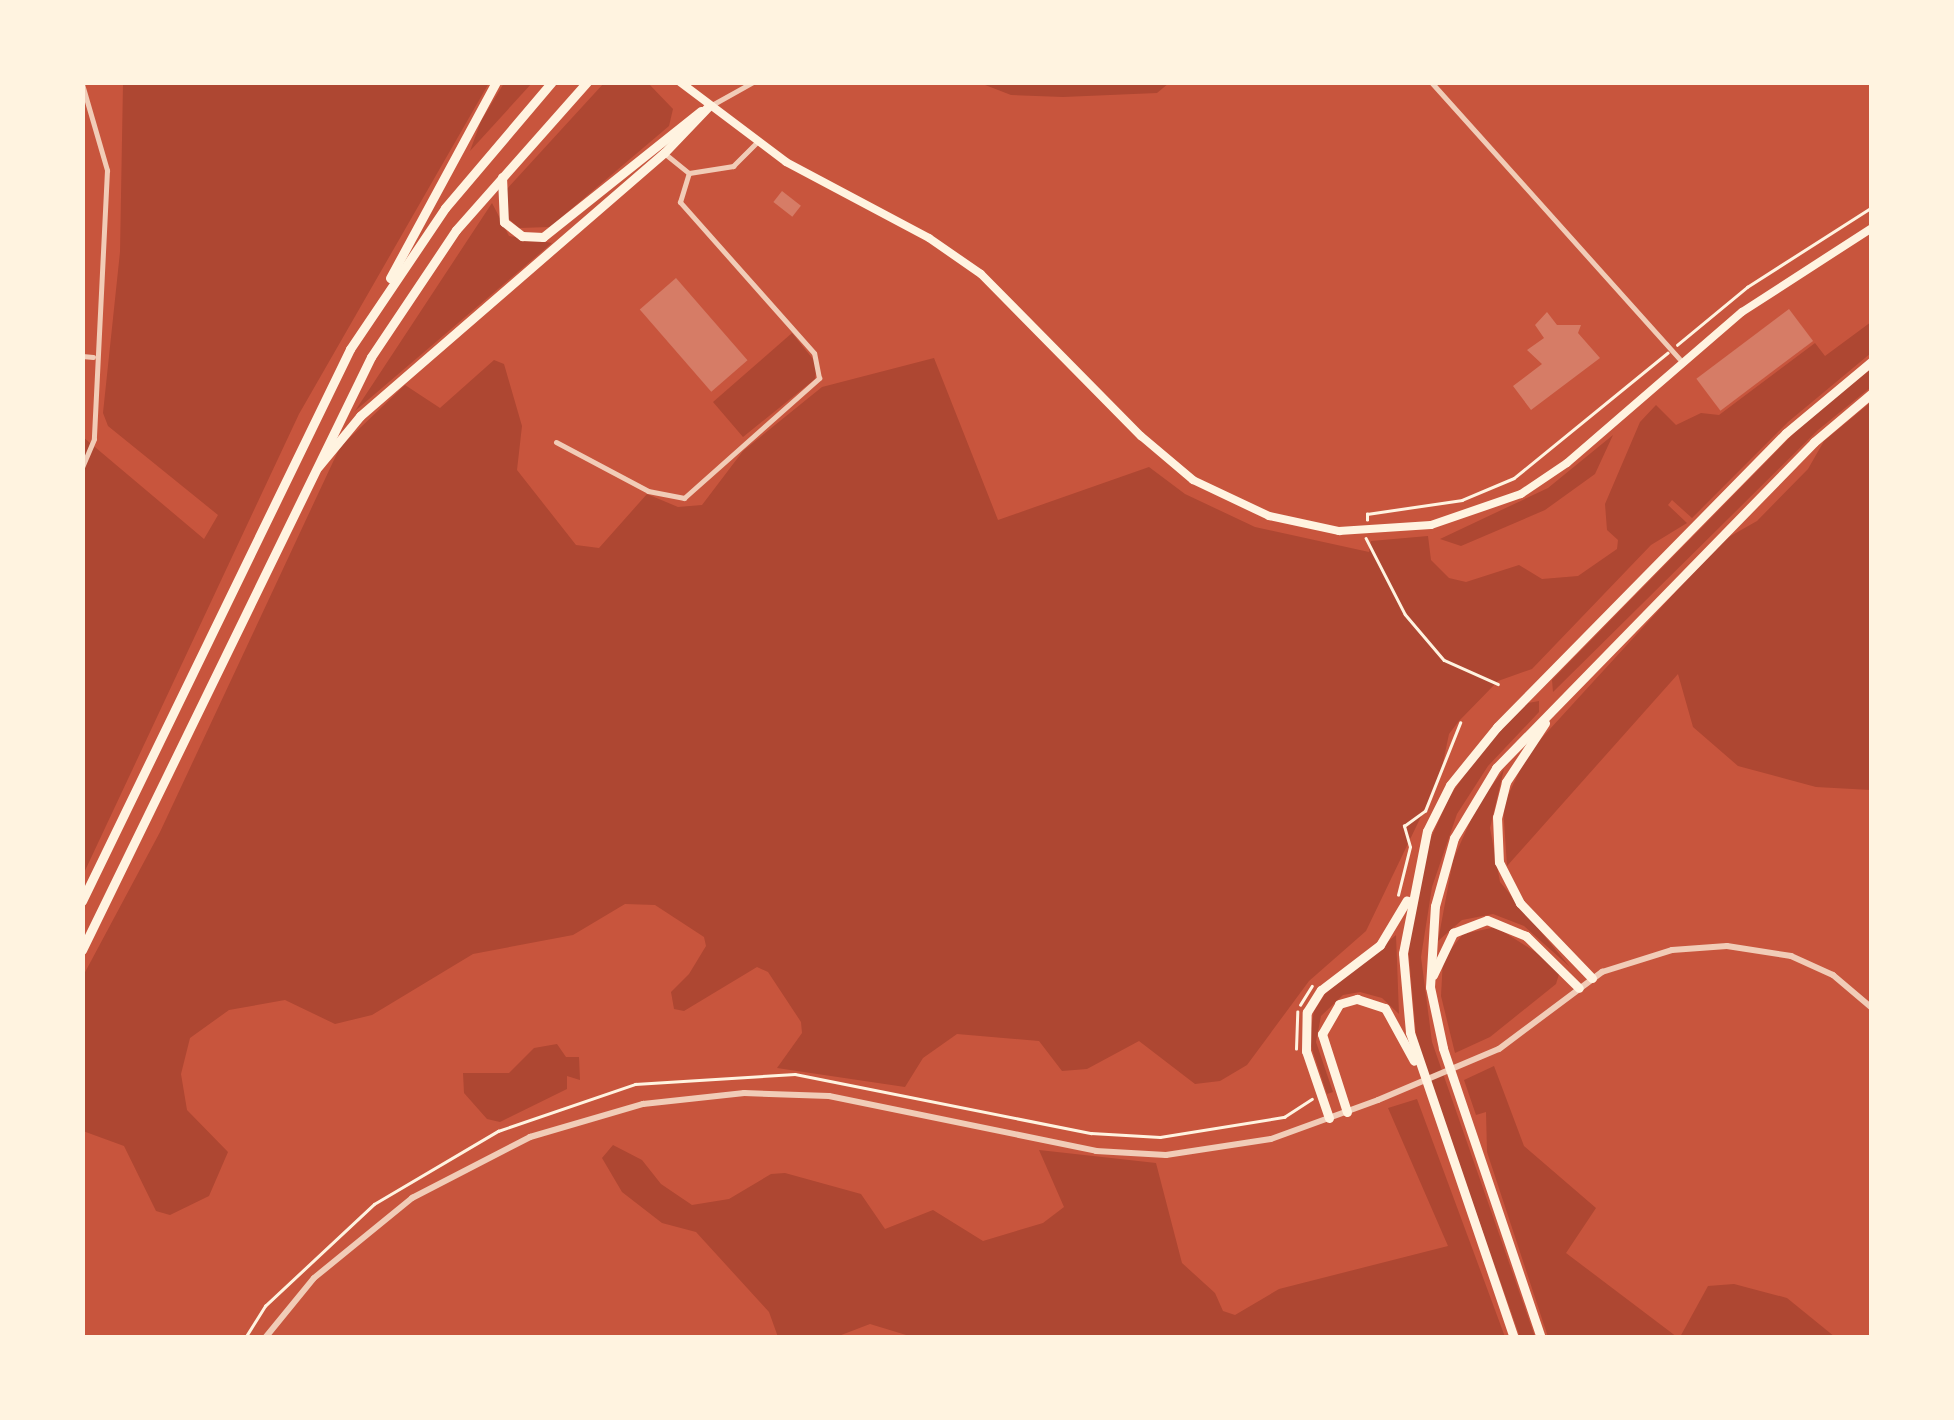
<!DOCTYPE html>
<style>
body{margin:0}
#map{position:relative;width:1954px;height:1420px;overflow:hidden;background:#c8553d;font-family:"PT Sans",sans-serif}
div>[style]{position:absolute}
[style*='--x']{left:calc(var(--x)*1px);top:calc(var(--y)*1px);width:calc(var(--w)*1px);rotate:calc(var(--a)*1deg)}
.green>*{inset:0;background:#ae4732}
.building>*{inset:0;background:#d67c66;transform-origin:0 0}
.path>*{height:2.5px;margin:-1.25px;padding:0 1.25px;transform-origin:1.25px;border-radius:1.25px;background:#fff3e0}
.minor>*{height:5px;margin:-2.5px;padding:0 2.5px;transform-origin:2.5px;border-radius:2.5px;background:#f1ccb7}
.tertiary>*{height:6px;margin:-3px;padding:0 3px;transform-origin:3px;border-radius:3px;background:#f1ccb7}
.secondary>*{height:8px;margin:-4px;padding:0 4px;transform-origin:4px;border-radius:4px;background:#fff3e0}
.primary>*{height:9px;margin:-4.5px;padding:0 4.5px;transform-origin:4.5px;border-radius:4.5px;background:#fff3e0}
.trunk>*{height:9px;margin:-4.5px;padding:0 4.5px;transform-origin:4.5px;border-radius:4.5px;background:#fff3e0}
span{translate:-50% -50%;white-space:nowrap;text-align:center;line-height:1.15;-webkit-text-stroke:10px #fff3e0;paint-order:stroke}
.frame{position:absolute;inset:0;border:85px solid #fff3e0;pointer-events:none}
</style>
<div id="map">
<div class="green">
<div style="clip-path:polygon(123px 83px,489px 83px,299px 414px,83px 875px,83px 437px,204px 539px,218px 515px,108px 426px,103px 413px,120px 252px)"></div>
<div style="clip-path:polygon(504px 83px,532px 83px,470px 151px,481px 121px)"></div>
<div style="clip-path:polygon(604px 83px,648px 83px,673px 109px,669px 126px,550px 227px,519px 228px,508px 218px,506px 190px)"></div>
<div style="clip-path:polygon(980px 83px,1169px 82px,1169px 83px,1157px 93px,1063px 97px,1011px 95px)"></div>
<div style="clip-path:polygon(492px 203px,509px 236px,552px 243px,355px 411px)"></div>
<div style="clip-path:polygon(1871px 322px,1871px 353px,1788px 422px,1692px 518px,1672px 500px,1668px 505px,1687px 523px,1651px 545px,1532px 669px,1498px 681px,1459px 721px,1449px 734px,1440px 777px,1366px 931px,1309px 981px,1247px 1065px,1220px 1081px,1195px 1084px,1139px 1041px,1087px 1069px,1062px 1071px,1039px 1041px,957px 1034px,923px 1058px,905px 1087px,777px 1068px,802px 1033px,801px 1022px,768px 972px,757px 967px,684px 1011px,674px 1009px,671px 992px,689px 974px,706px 946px,704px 937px,655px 905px,625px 904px,573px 935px,473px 954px,372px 1015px,335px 1024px,285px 1000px,229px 1010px,190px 1038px,181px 1074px,187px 1110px,228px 1152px,209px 1196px,170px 1215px,156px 1211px,124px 1146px,83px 1131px,83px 976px,160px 832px,340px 447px,405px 385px,440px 408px,494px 360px,504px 364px,522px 426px,517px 470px,576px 545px,599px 548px,647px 494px,678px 507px,702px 505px,743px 451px,822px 387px,934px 358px,998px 520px,1149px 467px,1185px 494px,1255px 527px,1369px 552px,1371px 541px,1428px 536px,1431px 560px,1449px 578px,1466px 582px,1519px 565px,1542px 579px,1578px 576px,1617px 549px,1618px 540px,1607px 530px,1605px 504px,1640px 422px,1656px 405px,1676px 425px,1701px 413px,1719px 415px,1815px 343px,1825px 356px)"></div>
<div style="clip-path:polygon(792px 333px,817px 364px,815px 379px,743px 437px,713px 402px)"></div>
<div style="clip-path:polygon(1871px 369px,1871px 387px,1818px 430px,1553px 692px,1552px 680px,1810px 417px)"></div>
<div style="clip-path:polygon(1871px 402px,1871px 790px,1816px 787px,1738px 766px,1693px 727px,1678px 674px,1507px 866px,1503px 806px,1528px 753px,1679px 588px,1727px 538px,1757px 521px,1808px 469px,1824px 441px)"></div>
<div style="clip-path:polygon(1613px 435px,1595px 474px,1545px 510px,1461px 546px,1440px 539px,1548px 488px)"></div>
<div style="clip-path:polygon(1539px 701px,1539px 712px,1488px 766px,1457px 814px,1432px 887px,1421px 957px,1432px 1042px,1535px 1337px,1520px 1337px,1417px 1045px,1408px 946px,1429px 842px,1450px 796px,1483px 748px,1528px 703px)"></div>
<div style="clip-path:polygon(1504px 769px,1490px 828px,1500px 882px,1570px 967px,1524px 926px,1493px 914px,1462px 920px,1438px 941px,1453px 860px,1477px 806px)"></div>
<div style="clip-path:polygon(1496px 927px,1542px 956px,1559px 974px,1556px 984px,1490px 1037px,1455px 1053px,1441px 996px,1443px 959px,1463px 934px)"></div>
<div style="clip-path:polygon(1396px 935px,1399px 1014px,1382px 998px,1360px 992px,1343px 995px,1321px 1016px,1316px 1042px,1333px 1092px,1327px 1094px,1309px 1040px,1314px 1011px,1325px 994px)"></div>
<div style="clip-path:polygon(557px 1044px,566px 1057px,579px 1057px,580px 1080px,567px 1076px,567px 1089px,500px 1122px,487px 1119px,464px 1093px,463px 1073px,509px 1073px,534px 1048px)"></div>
<div style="clip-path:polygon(1494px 1066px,1524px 1146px,1596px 1208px,1566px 1253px,1677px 1337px,1548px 1337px,1487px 1152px,1486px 1112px,1476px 1115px,1464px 1080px)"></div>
<div style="clip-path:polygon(1417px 1099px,1505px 1337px,916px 1338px,870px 1324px,836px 1337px,778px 1337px,769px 1312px,696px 1232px,662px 1223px,622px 1192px,602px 1158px,613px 1145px,642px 1160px,661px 1184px,692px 1205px,729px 1199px,771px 1174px,785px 1173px,861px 1194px,885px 1229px,933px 1210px,983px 1241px,1043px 1223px,1064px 1207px,1039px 1150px,1156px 1163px,1182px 1263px,1215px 1293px,1223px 1311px,1235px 1315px,1279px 1289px,1448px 1246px,1388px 1108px)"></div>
<div style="clip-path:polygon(1734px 1284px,1787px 1298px,1835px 1337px,1680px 1337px,1708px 1286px)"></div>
</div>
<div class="building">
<div style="left:782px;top:191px;width:24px;height:14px;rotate:38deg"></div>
<div style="left:676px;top:278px;width:109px;height:48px;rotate:49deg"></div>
<div style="left:1789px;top:309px;width:40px;height:116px;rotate:53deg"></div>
<div style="clip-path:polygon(1547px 312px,1557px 325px,1581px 325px,1578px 333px,1600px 358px,1531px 410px,1513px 386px,1542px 364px,1527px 350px,1544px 338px,1535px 325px)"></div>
</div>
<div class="path">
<div style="--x:1677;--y:345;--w:91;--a:-39.6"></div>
<div style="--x:1747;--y:287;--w:148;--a:-32.6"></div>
<div style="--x:1367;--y:520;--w:6;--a:-90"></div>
<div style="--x:1367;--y:514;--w:96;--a:-8.4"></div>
<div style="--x:1462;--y:500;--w:56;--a:-22.9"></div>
<div style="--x:1514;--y:478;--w:198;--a:-39.2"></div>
<div style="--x:1366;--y:538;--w:85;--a:62.8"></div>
<div style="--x:1405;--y:614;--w:60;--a:49.7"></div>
<div style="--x:1444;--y:660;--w:59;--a:24"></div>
<div style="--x:1398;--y:895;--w:49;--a:-76"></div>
<div style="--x:1410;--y:847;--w:22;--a:-106"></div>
<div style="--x:1404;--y:826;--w:26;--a:-36"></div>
<div style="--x:1425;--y:811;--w:95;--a:-68.3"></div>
<div style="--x:1300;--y:1005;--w:22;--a:-58"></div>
<div style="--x:1296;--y:1049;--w:37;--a:-88"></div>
<div style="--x:245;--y:1338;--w:38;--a:-58"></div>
<div style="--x:265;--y:1306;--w:149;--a:-43.1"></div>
<div style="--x:374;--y:1204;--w:144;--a:-30.5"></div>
<div style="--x:498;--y:1131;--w:145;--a:-18.9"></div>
<div style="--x:635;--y:1084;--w:160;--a:-3.6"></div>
<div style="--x:795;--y:1074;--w:302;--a:11.3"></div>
<div style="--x:1091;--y:1133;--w:69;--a:3.3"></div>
<div style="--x:1160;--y:1137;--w:126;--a:-9.2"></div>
<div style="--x:1284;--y:1117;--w:33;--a:-33"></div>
</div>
<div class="minor">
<div style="--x:1431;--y:82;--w:376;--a:48.1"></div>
<div style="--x:82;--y:84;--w:90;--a:73.8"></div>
<div style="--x:107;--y:170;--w:269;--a:92.8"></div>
<div style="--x:94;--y:439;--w:30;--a:113"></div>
<div style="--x:710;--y:106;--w:49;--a:-29.2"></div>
<div style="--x:664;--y:153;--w:32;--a:39"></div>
<div style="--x:689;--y:173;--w:45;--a:-9"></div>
<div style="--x:733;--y:166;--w:34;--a:-45"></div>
<div style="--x:82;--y:356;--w:11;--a:5"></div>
<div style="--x:556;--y:442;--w:104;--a:28"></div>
<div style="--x:648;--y:491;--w:37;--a:11"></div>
<div style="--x:684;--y:498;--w:181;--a:-41.6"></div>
<div style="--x:819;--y:378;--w:25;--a:-101"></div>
<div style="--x:814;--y:353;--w:202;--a:-131.6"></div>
<div style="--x:680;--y:202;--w:30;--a:-73"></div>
</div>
<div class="tertiary">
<div style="--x:265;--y:1338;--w:77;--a:-50.8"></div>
<div style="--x:314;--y:1278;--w:127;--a:-39.2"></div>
<div style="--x:412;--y:1198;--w:133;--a:-27.3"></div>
<div style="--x:530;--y:1137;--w:118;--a:-16.3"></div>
<div style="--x:643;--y:1104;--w:102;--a:-6.2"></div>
<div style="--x:744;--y:1093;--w:85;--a:2"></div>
<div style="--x:829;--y:1096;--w:273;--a:11.6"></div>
<div style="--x:1096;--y:1151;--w:70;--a:3.3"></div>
<div style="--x:1166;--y:1155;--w:106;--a:-8.7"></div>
<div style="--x:1271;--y:1139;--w:114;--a:-20"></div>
<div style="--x:1378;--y:1100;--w:131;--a:-22.9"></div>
<div style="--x:1499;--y:1049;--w:129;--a:-36.8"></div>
<div style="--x:1602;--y:972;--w:73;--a:-17.4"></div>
<div style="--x:1672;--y:950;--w:55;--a:-4.2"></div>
<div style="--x:1727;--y:946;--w:65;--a:8.9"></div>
<div style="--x:1791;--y:956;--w:46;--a:24.3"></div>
<div style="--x:1833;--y:975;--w:51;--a:40.2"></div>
</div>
<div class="secondary">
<div style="--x:680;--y:82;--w:133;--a:37"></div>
<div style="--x:786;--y:162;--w:162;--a:28"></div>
<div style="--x:929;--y:238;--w:63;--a:34.7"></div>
<div style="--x:981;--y:274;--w:228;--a:45.4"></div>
<div style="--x:1141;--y:436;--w:68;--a:40.2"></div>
<div style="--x:1193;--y:480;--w:84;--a:25.3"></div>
<div style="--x:1269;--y:516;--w:72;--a:12.1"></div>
<div style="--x:1339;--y:531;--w:92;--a:-3.7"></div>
<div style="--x:1431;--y:525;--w:95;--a:-19"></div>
<div style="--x:1521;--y:494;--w:55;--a:-34"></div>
<div style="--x:1567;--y:463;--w:231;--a:-40.8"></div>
<div style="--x:1742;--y:312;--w:155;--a:-32.9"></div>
</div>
<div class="primary">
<div style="--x:1545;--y:723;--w:71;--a:123.5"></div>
<div style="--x:1506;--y:782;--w:36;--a:104"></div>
<div style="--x:1497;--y:817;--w:45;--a:87.5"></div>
<div style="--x:1499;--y:862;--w:46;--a:62.9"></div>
<div style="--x:1520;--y:903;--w:104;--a:46.2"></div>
<div style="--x:1433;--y:975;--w:47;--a:-64.5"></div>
<div style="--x:1453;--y:933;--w:36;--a:-21"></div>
<div style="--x:1487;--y:920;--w:42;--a:22.3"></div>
<div style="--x:1526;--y:936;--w:74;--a:44.5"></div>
<div style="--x:1347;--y:1112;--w:82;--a:-107.8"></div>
<div style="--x:1322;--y:1034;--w:34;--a:-60"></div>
<div style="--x:1339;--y:1004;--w:19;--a:-16"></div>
<div style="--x:1357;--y:999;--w:29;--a:18"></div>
<div style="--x:1385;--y:1008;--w:60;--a:61.3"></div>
<div style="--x:1329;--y:1118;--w:71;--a:-108.9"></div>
<div style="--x:1306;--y:1051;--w:39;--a:-89"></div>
<div style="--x:1307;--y:1012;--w:26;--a:-58"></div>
<div style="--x:1321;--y:990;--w:74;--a:-37.3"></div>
<div style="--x:1380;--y:945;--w:52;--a:-59"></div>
<div style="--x:1514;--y:1338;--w:323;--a:-108.8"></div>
<div style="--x:1410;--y:1032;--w:79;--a:-95.1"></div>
<div style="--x:1403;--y:953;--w:124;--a:-78.9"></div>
<div style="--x:1427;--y:831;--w:51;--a:-63.4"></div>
<div style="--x:1450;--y:785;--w:75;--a:-51"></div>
<div style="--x:1497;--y:727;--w:412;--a:-45.5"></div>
<div style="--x:1786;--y:433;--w:112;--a:-39.9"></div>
<div style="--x:1541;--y:1338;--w:306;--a:-108.7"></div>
<div style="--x:1443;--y:1048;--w:62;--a:-102"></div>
<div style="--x:1430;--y:987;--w:81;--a:-86.5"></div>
<div style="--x:1435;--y:906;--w:71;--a:-74.4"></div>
<div style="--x:1454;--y:838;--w:82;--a:-59"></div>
<div style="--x:1496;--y:768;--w:455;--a:-45.7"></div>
<div style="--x:1814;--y:442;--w:76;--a:-40.2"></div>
</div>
<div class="trunk">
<div style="--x:502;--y:177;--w:45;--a:87.5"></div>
<div style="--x:504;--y:222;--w:23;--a:38"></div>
<div style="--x:522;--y:236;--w:21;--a:3"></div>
<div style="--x:543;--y:237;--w:202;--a:-38.6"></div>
<div style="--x:390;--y:278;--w:223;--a:-61.6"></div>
<div style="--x:318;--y:467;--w:66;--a:-50.5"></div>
<div style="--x:360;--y:416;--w:402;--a:-40.9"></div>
<div style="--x:664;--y:153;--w:64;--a:-46.3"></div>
<div style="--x:82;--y:901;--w:614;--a:-64.1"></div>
<div style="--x:350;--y:349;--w:170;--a:-56"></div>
<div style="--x:445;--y:208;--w:165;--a:-49.7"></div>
<div style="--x:82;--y:950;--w:660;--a:-64.02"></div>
<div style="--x:371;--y:357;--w:153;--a:-56.2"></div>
<div style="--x:456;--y:230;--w:198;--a:-48.5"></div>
</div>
<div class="frame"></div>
</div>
